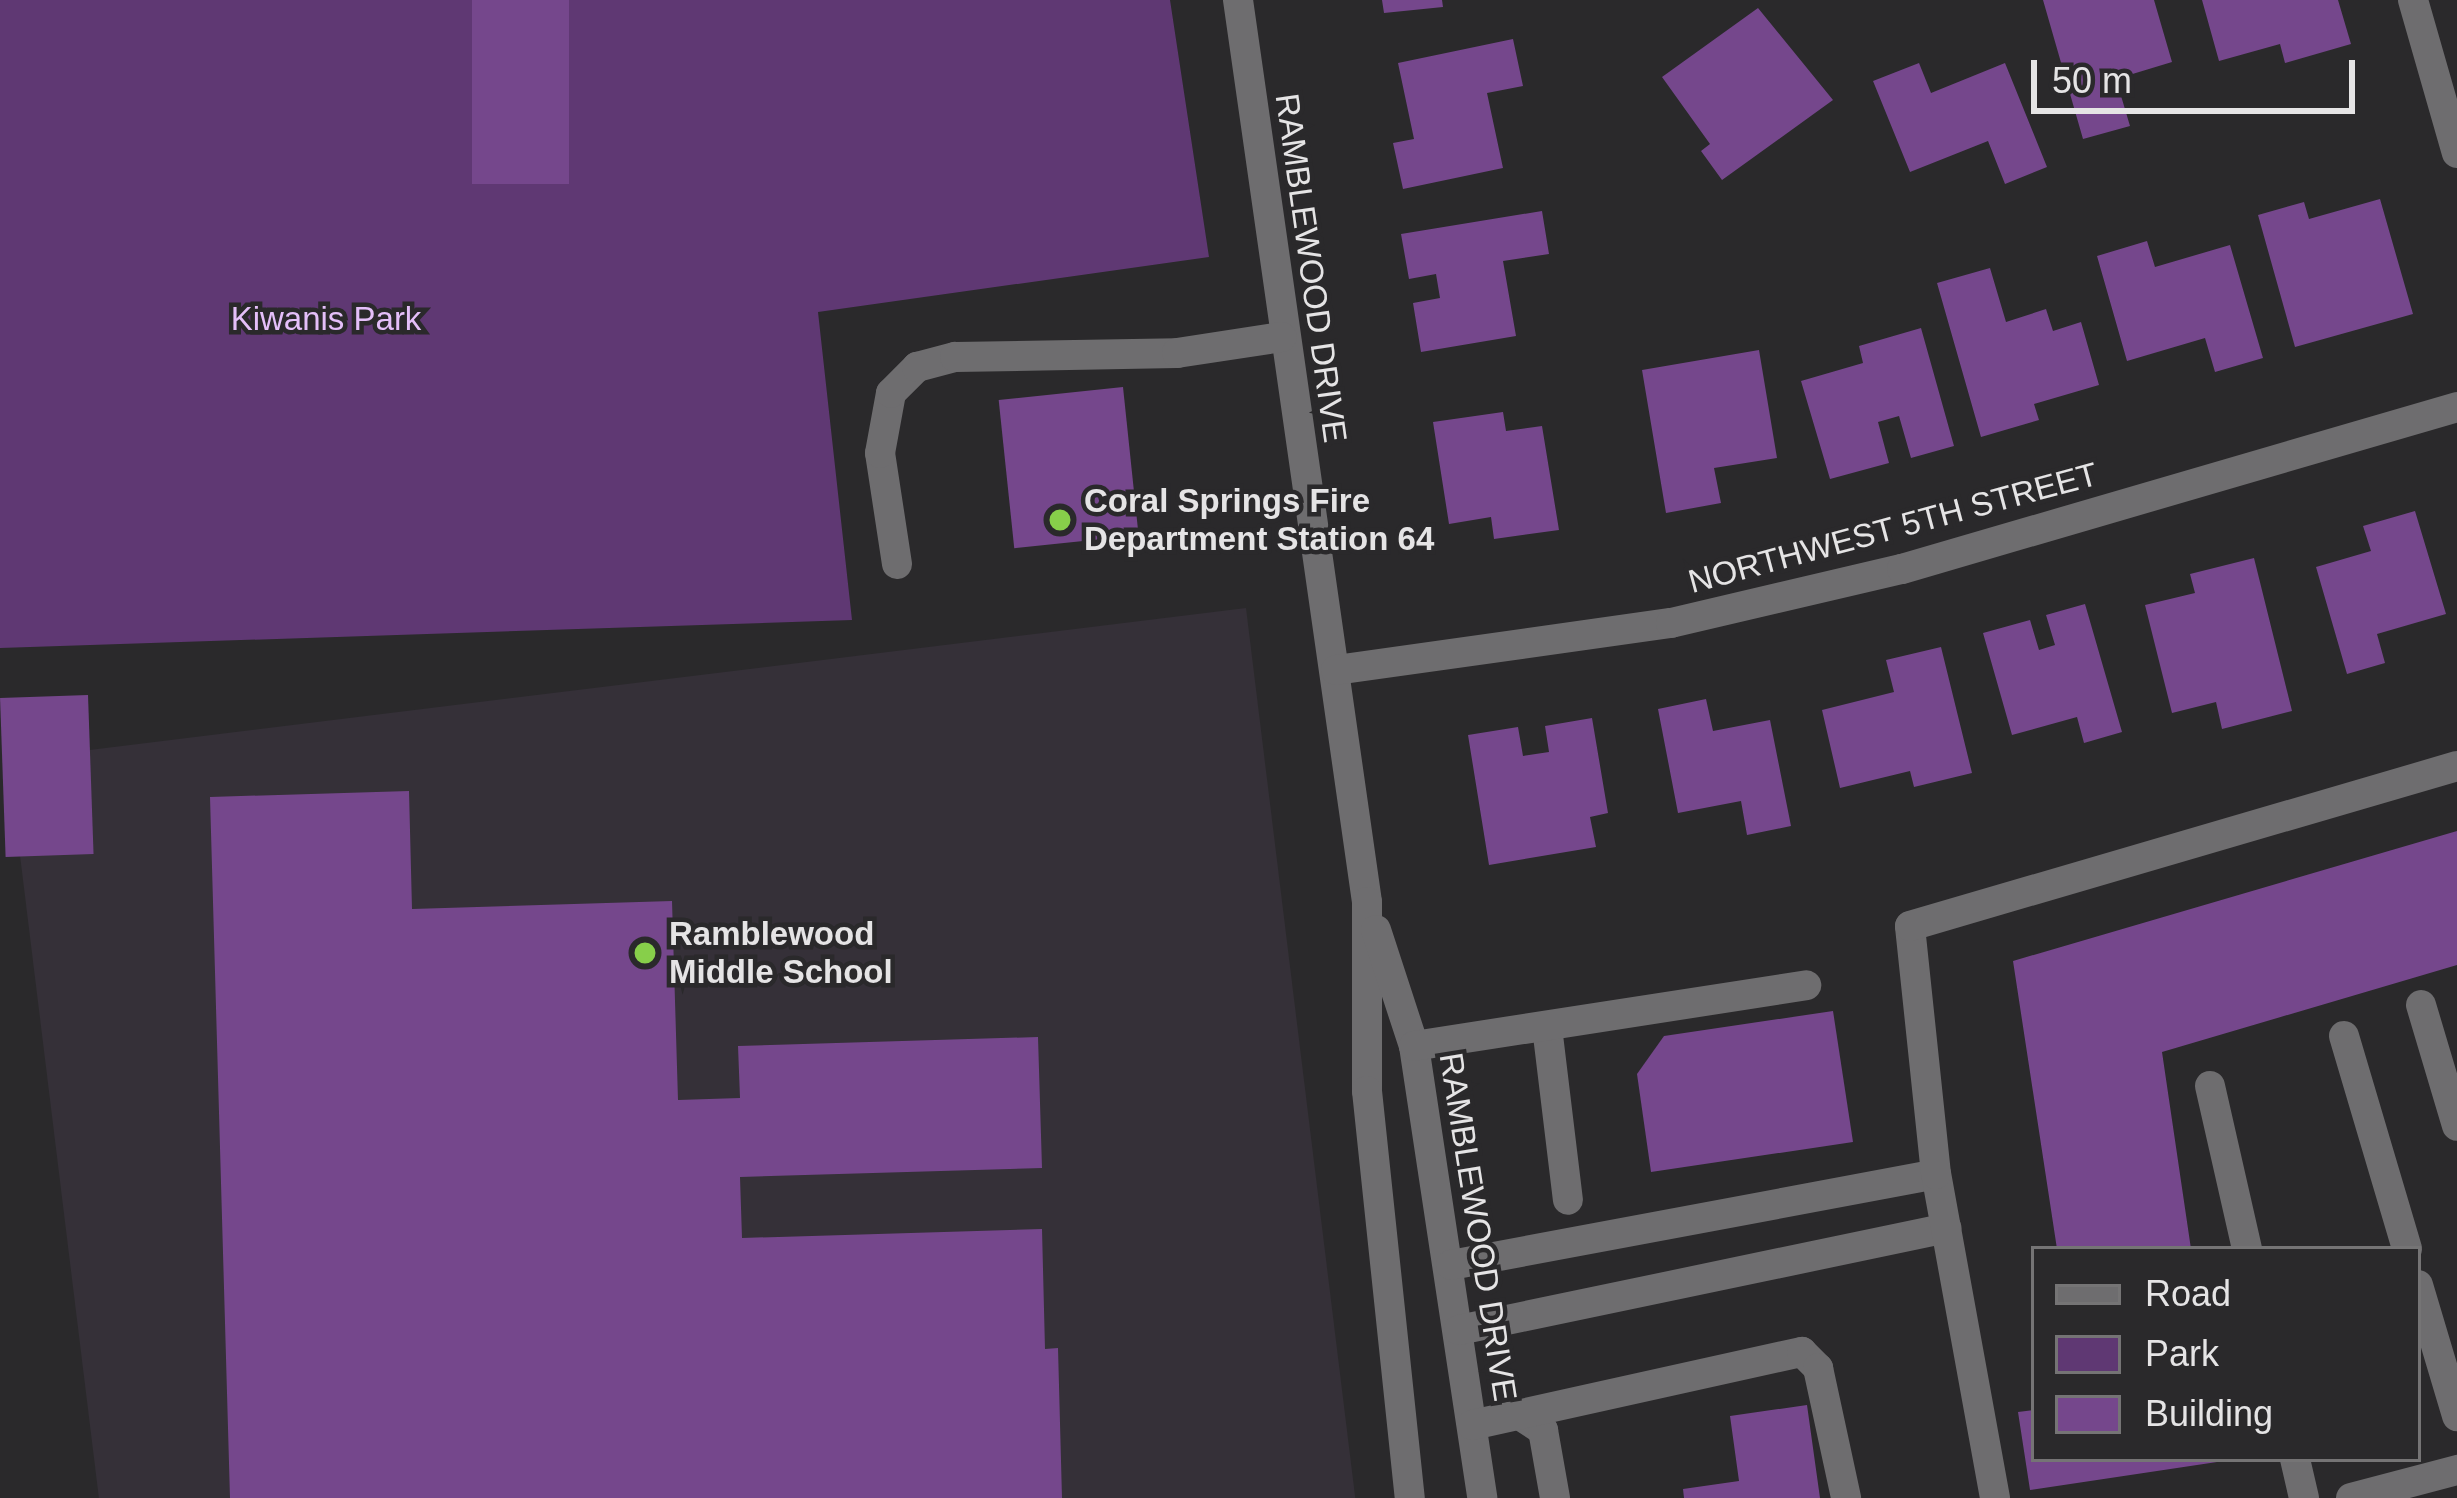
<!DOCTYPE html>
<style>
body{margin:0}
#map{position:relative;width:2457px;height:1498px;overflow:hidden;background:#2a292b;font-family:Arial,sans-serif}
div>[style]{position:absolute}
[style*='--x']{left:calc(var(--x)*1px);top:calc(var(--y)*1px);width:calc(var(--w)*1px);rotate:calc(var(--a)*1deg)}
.built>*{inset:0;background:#353038;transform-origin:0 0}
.green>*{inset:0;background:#5f3873}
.building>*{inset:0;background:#75478c;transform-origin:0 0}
.minor>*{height:30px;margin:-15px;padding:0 15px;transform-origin:15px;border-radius:15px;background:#6e6d6f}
.dots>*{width:33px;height:33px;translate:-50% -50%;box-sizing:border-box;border:6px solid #2a292b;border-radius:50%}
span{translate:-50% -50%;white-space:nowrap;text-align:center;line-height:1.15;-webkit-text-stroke:9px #2a292b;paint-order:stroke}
.street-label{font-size:33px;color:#e5e4e5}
.park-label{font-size:33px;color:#e4bff9}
.poi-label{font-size:33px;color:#e5e4e5;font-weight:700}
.left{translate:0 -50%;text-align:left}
.legend{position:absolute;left:2031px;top:1246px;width:390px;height:216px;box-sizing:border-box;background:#2a292b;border:3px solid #757475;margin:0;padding:15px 21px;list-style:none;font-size:36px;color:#e5e4e5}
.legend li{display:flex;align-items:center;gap:24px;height:60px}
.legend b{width:60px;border:3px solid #757475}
.scale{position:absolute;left:2031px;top:60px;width:324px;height:54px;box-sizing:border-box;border:6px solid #e5e4e5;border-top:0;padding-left:15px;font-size:36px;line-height:42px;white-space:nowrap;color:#e5e4e5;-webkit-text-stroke:9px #2a292b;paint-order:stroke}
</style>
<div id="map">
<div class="built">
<div style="left:1246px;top:608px;width:898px;height:1247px;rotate:83deg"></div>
</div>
<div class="green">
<div style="clip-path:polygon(0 0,1170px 0,1209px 257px,818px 312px,852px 620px,0 648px)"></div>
</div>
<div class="building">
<div style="left:472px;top:0;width:97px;height:184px"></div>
<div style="clip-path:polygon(1382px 0,1442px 0,1443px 7px,1384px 13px)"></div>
<div style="clip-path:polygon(2043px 0,2154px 0,2172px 62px,2116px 79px,2130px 126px,2083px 139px)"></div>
<div style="clip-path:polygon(2202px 0,2338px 0,2351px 44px,2285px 63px,2280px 44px,2219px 61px)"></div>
<div style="clip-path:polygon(1758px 8px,1833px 100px,1722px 180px,1701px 151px,1710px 144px,1662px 77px)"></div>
<div style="clip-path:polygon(1513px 39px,1523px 86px,1487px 93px,1503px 168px,1403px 189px,1393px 143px,1414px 139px,1398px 63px)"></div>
<div style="clip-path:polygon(1919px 63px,1931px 93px,2005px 63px,2047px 167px,2005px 184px,1988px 141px,1910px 172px,1873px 81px)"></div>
<div style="clip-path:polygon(2380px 199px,2413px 314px,2295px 347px,2258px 215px,2304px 202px,2309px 219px)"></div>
<div style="clip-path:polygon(1542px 211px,1549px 254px,1503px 261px,1516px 336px,1421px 352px,1413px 303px,1440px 298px,1436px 274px,1409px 279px,1401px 234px)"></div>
<div style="clip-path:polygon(2147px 241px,2155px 267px,2230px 245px,2263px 358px,2215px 372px,2205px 338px,2127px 361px,2097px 256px)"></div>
<div style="clip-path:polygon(1990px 268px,2006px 322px,2046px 309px,2053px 331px,2081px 322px,2099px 385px,2034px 404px,2039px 420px,1981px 437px,1937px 283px)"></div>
<div style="clip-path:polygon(1921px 328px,1954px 446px,1911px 458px,1899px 416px,1878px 422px,1889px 463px,1830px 479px,1801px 381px,1863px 363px,1859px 346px)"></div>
<div style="clip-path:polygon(1759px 350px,1777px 458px,1714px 468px,1721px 503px,1666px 513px,1642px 370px)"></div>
<div style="left:1123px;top:387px;width:149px;height:125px;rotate:84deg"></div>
<div style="clip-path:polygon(1503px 412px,1506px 431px,1542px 426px,1559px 530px,1494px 539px,1491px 517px,1449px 524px,1433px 422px)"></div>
<div style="clip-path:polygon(2415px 511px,2446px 614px,2377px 634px,2385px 663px,2347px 674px,2316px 567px,2371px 551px,2363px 526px)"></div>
<div style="clip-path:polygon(2254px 558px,2292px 711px,2222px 729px,2216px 702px,2172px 713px,2145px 605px,2195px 593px,2190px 574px)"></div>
<div style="clip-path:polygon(2085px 604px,2122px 732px,2084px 743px,2077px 717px,2012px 735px,1983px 633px,2030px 620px,2039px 650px,2055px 645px,2046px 615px)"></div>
<div style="clip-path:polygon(1941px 647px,1972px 773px,1914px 787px,1910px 771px,1840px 788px,1822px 710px,1894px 692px,1886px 660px)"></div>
<div style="left:88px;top:695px;width:159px;height:88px;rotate:88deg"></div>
<div style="clip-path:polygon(1706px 699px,1713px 731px,1770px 720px,1791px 826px,1747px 835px,1741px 801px,1678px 813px,1658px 709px)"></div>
<div style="clip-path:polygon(1592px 718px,1608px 813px,1590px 817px,1596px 847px,1489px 865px,1468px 735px,1518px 727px,1523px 756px,1549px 752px,1545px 726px)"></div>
<div style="clip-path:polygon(409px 791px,412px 909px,672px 901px,678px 1100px,740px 1098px,738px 1046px,1038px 1037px,1042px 1168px,740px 1177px,742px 1238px,1042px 1229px,1045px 1349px,1058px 1348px,1062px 1498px,230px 1498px,210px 797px)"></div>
<div style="clip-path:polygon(2457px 831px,2457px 965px,2162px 1052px,2191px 1249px,2057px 1249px,2013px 961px)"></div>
<div style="clip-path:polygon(1833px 1011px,1853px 1142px,1651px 1172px,1637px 1074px,1664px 1036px)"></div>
<div style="clip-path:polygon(1807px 1405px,1820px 1498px,1684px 1498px,1683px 1489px,1739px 1481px,1730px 1416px)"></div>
<div style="clip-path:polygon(2034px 1410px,2034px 1459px,2217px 1462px,2030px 1490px,2018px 1412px)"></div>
</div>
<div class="minor">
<div style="--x:1238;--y:0;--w:911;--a:81.86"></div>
<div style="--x:1367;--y:902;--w:189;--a:90"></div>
<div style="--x:1367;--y:1091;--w:409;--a:84"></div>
<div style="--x:2413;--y:0;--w:159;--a:74"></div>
<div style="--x:897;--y:564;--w:112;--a:-98.7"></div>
<div style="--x:880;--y:453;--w:61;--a:-79.6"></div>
<div style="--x:891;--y:393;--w:37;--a:-45"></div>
<div style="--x:917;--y:367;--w:39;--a:-15"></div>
<div style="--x:955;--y:357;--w:222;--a:-1"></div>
<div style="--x:1177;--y:353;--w:106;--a:-8.7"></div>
<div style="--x:1336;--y:670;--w:338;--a:-8"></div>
<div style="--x:1671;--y:623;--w:237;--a:-13.2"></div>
<div style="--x:1902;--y:569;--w:578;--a:-16.27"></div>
<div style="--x:1376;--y:930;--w:122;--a:71.9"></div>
<div style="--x:1414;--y:1046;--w:457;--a:81.4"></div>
<div style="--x:2421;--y:1005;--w:126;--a:73.4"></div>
<div style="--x:1547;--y:1027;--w:174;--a:83.1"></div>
<div style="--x:2344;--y:1036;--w:222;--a:73.5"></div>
<div style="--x:1414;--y:1046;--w:397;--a:-8.8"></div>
<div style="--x:2210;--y:1086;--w:167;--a:77.2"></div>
<div style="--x:1451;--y:1265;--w:493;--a:-10.6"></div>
<div style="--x:2418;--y:1285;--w:137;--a:73.4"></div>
<div style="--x:1459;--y:1330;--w:498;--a:-11.8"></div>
<div style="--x:1518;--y:1414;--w:30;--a:33"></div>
<div style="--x:1543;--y:1430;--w:69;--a:80"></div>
<div style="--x:1472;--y:1425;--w:338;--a:-12.5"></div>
<div style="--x:1802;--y:1352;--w:23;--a:45"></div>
<div style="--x:1818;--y:1368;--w:133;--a:77.8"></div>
<div style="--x:2295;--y:1459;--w:40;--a:77"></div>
<div style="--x:1995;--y:1498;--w:329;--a:-100.3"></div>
<div style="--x:1936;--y:1174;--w:249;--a:-96"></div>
<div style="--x:1910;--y:926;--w:570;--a:-16.3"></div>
<div style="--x:2351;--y:1498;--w:110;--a:-14.8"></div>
</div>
<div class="dots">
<div style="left:1060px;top:520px;background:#87cf4a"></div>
<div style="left:645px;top:953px;background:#87cf4a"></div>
</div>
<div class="street-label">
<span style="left:1311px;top:268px;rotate:82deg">RAMBLEWOOD DRIVE</span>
<span style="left:1893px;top:528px;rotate:-15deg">NORTHWEST 5TH STREET</span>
<span style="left:1478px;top:1227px;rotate:81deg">RAMBLEWOOD DRIVE</span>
</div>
<div class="park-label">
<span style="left:326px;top:319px">Kiwanis Park</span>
</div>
<div class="poi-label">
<span class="left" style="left:1084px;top:520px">Coral Springs Fire<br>Department Station 64</span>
<span class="left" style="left:669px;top:953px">Ramblewood<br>Middle School</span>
</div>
<ul class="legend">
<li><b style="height:15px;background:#6e6d6f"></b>Road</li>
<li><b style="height:33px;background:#5f3873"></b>Park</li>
<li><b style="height:33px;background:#75478c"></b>Building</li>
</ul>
<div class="scale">50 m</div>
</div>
